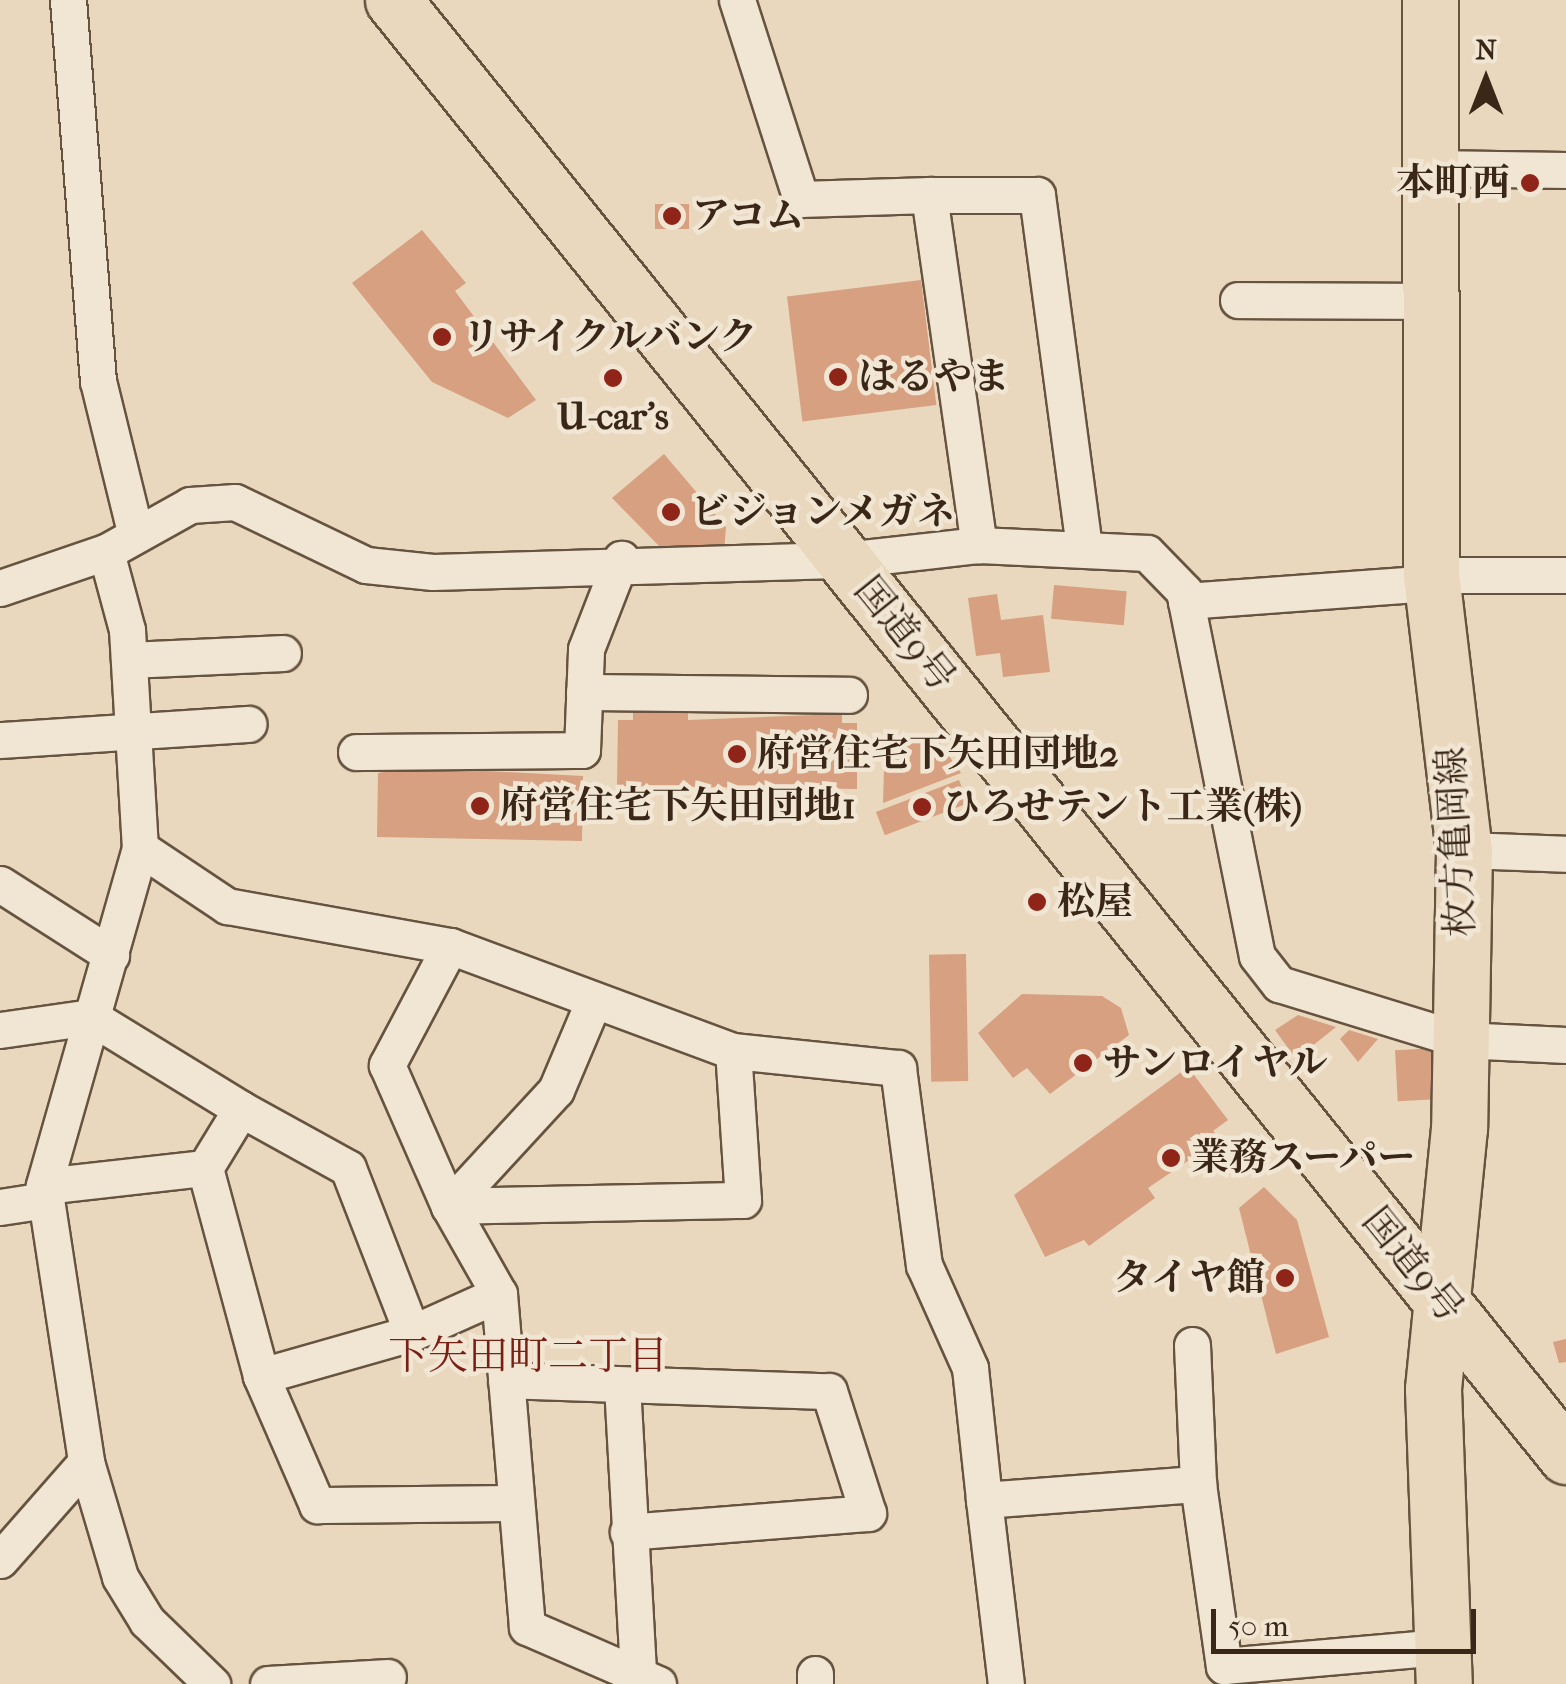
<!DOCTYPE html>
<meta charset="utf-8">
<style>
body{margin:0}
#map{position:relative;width:1566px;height:1684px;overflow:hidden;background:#e9d8bd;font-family:"IM FELL French Canon","Noto Serif JP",serif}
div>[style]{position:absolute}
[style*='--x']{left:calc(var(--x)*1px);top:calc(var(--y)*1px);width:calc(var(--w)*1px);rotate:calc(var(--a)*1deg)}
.building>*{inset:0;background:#d6a081;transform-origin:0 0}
.roads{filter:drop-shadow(2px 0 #665340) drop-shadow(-2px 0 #665340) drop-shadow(0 2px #665340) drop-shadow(0 -2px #665340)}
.minor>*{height:35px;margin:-17.5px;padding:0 17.5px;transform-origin:17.5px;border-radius:17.5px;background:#f1e6d4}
.primary>*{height:55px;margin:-27.5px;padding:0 27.5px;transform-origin:27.5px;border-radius:27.5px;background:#e9d8bd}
.trunk>*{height:55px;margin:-27.5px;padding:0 27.5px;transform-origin:27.5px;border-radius:27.5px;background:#e9d8bd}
.dots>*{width:28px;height:28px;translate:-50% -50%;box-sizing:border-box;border:5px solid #f1e6d4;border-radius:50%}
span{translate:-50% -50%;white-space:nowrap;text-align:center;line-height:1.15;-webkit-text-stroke:9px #f1e6d4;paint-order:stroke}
.poi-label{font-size:38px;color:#3a2717;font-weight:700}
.right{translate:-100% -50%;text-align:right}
.left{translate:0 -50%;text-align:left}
.street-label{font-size:38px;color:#3a2717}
.neighbourhood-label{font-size:40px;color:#7a1f14}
.north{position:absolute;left:1436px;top:30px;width:100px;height:100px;-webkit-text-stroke:8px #f1e6d4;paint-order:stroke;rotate:0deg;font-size:28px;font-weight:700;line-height:40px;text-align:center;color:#3a2717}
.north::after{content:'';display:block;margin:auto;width:35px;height:45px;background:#3a2717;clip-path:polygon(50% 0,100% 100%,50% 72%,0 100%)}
.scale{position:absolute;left:1211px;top:1609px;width:265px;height:45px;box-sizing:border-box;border:5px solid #3a2717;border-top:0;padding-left:12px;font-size:30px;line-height:35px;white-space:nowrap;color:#3a2717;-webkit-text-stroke:8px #f1e6d4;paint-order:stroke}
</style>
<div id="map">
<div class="building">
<div style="left:655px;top:204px;width:34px;height:25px"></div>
<div style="clip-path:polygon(422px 230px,466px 283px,455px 291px,536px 400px,508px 418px,432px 382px,352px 283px)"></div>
<div style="left:921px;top:280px;width:126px;height:135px;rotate:83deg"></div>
<div style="clip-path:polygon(664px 454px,726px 527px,724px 552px,662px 549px,612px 498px)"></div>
<div style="left:1054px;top:585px;width:73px;height:34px;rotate:5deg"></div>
<div style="clip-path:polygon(997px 594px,1001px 620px,1043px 615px,1050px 672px,1003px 677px,1000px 653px,976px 656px,968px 598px)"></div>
<div style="clip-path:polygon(633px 711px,688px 713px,688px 720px,842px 714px,842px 723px,857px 723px,857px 789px,617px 786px,618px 720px,633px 720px)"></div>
<div style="clip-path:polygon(933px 733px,961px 773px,883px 803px,885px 736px,892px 752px)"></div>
<div style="clip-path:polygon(411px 767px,583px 776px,582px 841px,377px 837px,378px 773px)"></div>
<div style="left:959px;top:780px;width:25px;height:89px;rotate:69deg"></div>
<div style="left:966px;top:954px;width:127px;height:37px;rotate:89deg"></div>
<div style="clip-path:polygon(1022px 994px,1102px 996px,1121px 1008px,1129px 1035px,1050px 1094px,1027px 1068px,1013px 1078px,978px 1033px)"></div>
<div style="clip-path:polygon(1298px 1015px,1336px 1027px,1296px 1059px,1275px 1030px)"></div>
<div style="clip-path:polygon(1349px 1030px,1378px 1039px,1358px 1062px,1340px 1039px)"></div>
<div style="left:1438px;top:1048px;width:51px;height:43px;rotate:87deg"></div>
<div style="clip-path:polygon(1188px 1067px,1228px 1120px,1213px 1131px,1220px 1139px,1148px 1188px,1155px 1198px,1089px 1246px,1084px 1240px,1045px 1257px,1014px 1195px)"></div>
<div style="clip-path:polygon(1264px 1187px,1297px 1220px,1329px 1337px,1276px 1354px,1239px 1208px)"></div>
<div style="clip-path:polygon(1566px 1339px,1566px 1362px,1559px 1363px,1553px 1342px)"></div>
</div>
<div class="roads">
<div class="minor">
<div style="--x:68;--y:0;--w:382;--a:85.5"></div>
<div style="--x:98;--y:381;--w:151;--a:76.2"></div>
<div style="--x:737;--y:0;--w:209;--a:72.2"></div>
<div style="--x:801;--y:199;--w:128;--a:-1.8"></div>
<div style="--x:929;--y:195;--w:354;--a:81.9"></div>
<div style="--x:1430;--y:168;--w:136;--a:0.8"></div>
<div style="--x:929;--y:195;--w:108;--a:0"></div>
<div style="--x:1037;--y:195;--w:354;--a:82.4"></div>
<div style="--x:1238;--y:300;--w:187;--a:0.3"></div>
<div style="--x:106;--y:552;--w:81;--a:74.9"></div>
<div style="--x:127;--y:630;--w:218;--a:86.6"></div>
<div style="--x:140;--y:848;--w:351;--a:105.9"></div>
<div style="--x:44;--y:1186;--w:279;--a:81.3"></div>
<div style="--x:86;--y:1462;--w:120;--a:73.5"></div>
<div style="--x:120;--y:1577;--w:52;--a:58.5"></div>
<div style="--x:147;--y:1621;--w:91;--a:44.1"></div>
<div style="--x:1431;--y:575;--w:135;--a:0"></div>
<div style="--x:0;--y:588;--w:112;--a:-18.8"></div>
<div style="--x:106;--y:552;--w:96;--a:-29.2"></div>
<div style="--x:190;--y:505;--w:45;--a:-3.8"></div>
<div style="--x:235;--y:502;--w:145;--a:25.7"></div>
<div style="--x:366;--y:565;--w:67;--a:6"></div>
<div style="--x:433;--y:572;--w:412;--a:-1.7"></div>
<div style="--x:845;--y:560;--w:135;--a:-6.4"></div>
<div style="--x:979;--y:545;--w:168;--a:2.7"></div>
<div style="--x:1147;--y:553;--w:53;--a:45.8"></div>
<div style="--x:1184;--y:591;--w:372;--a:78.7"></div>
<div style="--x:1257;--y:956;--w:36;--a:52"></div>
<div style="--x:1279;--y:984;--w:190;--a:17.1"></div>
<div style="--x:1461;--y:1040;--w:105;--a:2.7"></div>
<div style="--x:1186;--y:601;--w:247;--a:-4.2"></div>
<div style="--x:129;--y:660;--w:154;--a:-2.6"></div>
<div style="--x:584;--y:692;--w:265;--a:0.6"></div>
<div style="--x:0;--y:740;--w:249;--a:-3.7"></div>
<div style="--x:356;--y:752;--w:226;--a:-0.5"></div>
<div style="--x:582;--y:750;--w:101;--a:-87.7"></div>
<div style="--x:586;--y:649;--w:97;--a:-68.7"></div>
<div style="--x:140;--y:848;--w:105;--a:33.7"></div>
<div style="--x:227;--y:906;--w:227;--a:10.2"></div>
<div style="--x:450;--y:946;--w:302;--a:20.4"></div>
<div style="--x:733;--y:1051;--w:166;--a:5.9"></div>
<div style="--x:898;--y:1068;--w:199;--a:82.5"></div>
<div style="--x:924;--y:1265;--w:113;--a:65.9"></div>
<div style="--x:970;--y:1368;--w:133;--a:83.9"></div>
<div style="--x:984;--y:1500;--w:215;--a:-4.3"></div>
<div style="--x:1198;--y:1484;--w:184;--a:81.9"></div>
<div style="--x:1224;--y:1666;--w:220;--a:-5"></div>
<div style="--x:1464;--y:850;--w:102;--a:2.2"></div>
<div style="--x:0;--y:884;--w:132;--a:32.6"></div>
<div style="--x:450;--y:946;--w:135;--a:117.9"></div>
<div style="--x:387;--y:1065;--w:154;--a:66.3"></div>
<div style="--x:449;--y:1206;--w:294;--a:-1.2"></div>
<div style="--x:743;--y:1200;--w:149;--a:-93.8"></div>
<div style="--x:594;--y:1000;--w:98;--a:112.9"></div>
<div style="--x:556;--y:1090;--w:158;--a:132.7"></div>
<div style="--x:449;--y:1206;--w:101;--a:60.4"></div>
<div style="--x:499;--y:1294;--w:334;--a:85.2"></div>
<div style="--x:527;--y:1627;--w:143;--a:23.5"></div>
<div style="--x:0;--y:1030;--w:92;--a:-8.1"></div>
<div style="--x:91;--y:1017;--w:176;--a:31.5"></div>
<div style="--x:241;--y:1109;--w:69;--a:121.4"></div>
<div style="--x:205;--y:1168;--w:215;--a:74.9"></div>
<div style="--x:261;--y:1376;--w:141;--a:66.5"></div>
<div style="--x:317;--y:1505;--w:198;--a:-0.6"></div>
<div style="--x:241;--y:1109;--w:122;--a:28.9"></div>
<div style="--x:348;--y:1168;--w:177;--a:68.8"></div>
<div style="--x:44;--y:1186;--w:162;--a:-6.4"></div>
<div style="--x:0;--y:1207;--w:47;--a:-8.7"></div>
<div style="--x:1192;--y:1345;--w:139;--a:87.5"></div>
<div style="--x:261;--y:1376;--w:157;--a:-15.9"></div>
<div style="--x:412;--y:1333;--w:95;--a:-24.1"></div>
<div style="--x:506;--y:1380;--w:323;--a:2"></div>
<div style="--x:829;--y:1391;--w:128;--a:72.3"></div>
<div style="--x:868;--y:1513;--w:241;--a:175.5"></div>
<div style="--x:622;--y:1385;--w:290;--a:86.8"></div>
<div style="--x:984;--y:1500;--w:185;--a:83.2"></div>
<div style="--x:0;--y:1560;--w:130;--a:-48.7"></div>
<div style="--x:815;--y:1674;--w:10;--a:90"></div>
<div style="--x:268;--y:1684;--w:120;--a:-3.3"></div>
</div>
<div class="primary">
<div style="--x:1430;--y:0;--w:575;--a:89.9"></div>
<div style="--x:1431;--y:575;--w:277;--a:83.2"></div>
<div style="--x:1464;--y:850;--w:278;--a:91"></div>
<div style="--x:1459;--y:1128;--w:262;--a:95.7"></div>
<div style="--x:1433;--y:1389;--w:295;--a:87.9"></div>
</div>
<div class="trunk">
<div style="--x:393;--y:0;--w:1870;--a:51.14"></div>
</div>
</div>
<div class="dots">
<div style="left:1530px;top:183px;background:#8f2418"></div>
<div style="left:672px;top:216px;background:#8f2418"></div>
<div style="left:442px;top:337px;background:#8f2418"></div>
<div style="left:838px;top:377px;background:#8f2418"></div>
<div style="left:613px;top:378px;background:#8f2418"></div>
<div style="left:671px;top:512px;background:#8f2418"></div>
<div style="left:737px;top:754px;background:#8f2418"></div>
<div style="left:480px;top:806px;background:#8f2418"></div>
<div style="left:922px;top:807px;background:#8f2418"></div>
<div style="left:1037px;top:902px;background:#8f2418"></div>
<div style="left:1083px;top:1063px;background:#8f2418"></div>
<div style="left:1171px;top:1158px;background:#8f2418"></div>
<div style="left:1285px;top:1278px;background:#8f2418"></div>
</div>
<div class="poi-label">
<span class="right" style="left:1510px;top:183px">本町西</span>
<span class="left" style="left:692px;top:216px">アコム</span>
<span class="left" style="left:462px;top:337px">リサイクルバンク</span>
<span class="left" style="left:858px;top:377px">はるやま</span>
<span style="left:613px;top:417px">U-car's</span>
<span class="left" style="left:691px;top:512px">ビジョンメガネ</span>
<span class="left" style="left:757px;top:754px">府営住宅下矢田団地2</span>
<span class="left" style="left:500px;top:806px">府営住宅下矢田団地1</span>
<span class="left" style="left:942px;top:807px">ひろせテント工業(株)</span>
<span class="left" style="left:1057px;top:902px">松屋</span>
<span class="left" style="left:1103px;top:1063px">サンロイヤル</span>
<span class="left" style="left:1191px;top:1158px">業務スーパー</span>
<span class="right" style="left:1265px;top:1278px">タイヤ館</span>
</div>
<div class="street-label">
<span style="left:905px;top:634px;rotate:51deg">国道9号</span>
<span style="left:1456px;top:842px;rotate:-93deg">枚方亀岡線</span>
<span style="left:1413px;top:1265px;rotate:51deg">国道9号</span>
</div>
<div class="neighbourhood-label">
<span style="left:528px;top:1356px">下矢田町二丁目</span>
</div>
<div class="north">N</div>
<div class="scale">50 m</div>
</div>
